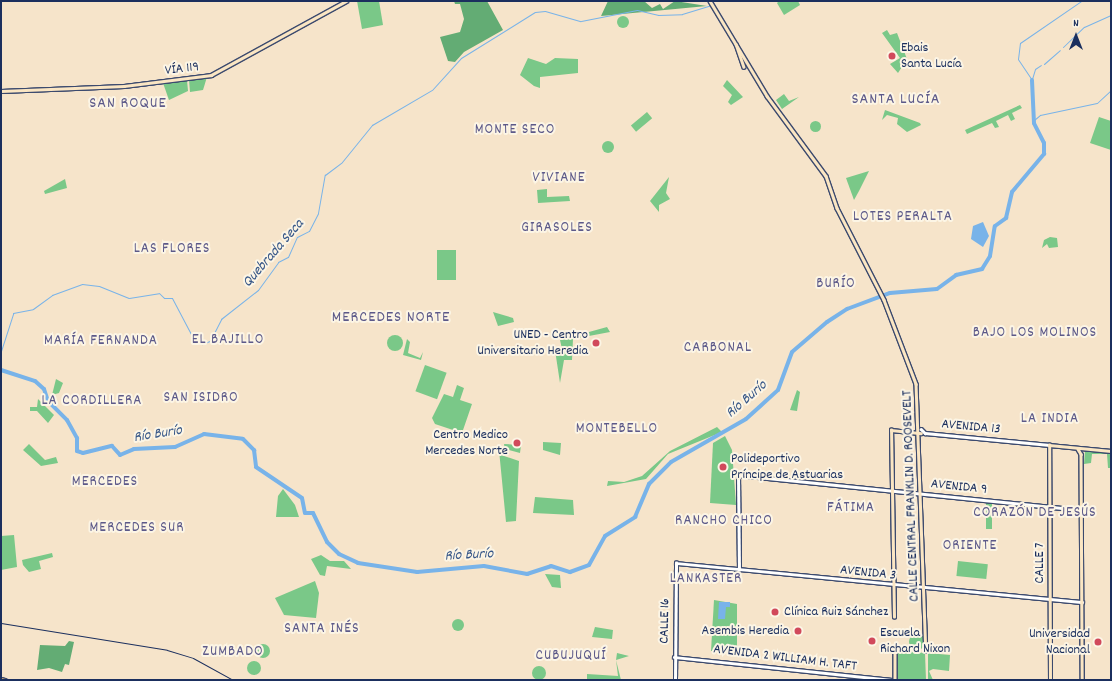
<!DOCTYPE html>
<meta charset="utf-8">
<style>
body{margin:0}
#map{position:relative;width:1112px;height:681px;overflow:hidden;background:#f6e4ca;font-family:Dekko,sans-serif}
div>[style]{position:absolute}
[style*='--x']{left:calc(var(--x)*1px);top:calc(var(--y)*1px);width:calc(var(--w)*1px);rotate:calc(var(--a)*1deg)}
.green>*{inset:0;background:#7ac888;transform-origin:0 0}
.round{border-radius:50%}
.forest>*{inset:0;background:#63ac74}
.water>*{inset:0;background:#78b3e9}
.stream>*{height:1px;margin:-0.5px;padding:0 0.5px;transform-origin:0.5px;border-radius:0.5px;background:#78b3e9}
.river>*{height:4px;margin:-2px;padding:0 2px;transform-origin:2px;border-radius:2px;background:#78b3e9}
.roads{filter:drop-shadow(1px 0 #3c4a6e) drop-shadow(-1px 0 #3c4a6e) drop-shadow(0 1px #3c4a6e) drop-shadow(0 -1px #3c4a6e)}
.tertiary>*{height:2.5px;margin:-1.25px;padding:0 1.25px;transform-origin:1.25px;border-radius:1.25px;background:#fff}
.secondary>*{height:2.5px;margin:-1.25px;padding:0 1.25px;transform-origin:1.25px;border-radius:1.25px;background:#fbe6c3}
.primary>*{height:3px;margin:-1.5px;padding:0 1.5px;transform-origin:1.5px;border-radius:1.5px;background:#f4c16a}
.rail>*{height:1px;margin:-0.5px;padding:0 0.5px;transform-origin:0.5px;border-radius:0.5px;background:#1b2f5e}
.dots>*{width:11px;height:11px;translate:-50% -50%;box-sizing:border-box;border:2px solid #fcf5e5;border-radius:50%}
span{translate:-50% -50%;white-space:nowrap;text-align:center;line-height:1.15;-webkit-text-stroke:4px #fcf5e5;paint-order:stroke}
.poi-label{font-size:14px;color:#1b2f5e}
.left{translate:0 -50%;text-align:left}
.right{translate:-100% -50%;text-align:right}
.street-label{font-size:14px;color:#1b2f5e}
.neighbourhood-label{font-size:15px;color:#5c5989;letter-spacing:1px}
.water-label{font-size:15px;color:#375788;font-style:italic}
.quarter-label{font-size:16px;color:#5c5989;letter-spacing:1px}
.frame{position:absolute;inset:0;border:2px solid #1b2f5e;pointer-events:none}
.north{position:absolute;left:1056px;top:16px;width:40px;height:40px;-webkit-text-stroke:3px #fcf5e5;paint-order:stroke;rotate:0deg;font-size:11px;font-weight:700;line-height:16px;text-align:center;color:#1b2f5e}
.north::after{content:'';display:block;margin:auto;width:14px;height:18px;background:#1b2f5e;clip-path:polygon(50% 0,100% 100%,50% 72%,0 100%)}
</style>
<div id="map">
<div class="green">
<div style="clip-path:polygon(357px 1px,379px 1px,383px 25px,362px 29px)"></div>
<div style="clip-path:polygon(779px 1px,798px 1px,800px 5px,784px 15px,777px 3px)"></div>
<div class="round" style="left:617px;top:16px;width:12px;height:12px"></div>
<div style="clip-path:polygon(887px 30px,890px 35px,897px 33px,907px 59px,898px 73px,890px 64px,900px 58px,882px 33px)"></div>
<div style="clip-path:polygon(528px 58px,546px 64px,555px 58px,578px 59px,578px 73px,540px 77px,540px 88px,534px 86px,520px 75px)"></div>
<div style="clip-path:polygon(207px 77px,203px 90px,190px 92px,189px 80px)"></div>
<div style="clip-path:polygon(187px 80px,188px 91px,169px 100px,163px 83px)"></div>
<div style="clip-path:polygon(727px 80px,743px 97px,731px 105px,728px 102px,732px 95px,723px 86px)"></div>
<div style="clip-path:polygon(784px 94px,789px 101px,799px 97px,782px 109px,776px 100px)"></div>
<div style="clip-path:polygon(1020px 105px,1022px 108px,1012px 113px,1015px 119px,1011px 121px,1008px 115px,996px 121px,999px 127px,995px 128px,992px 123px,967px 134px,965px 130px)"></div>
<div style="clip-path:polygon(885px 110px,920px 123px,921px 125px,907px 132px,897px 124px,898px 118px,887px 115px,882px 120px)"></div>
<div style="left:647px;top:112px;width:8px;height:21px;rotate:50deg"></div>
<div style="clip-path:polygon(1099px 117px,1111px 121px,1111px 150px,1090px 143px)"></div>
<div class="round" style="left:809.5px;top:120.5px;width:11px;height:11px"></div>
<div class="round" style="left:602px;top:141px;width:12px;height:12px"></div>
<div style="clip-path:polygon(869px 171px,859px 191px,854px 200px,846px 178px)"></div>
<div style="clip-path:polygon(669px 177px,666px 193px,670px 199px,659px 205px,659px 212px,650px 201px)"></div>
<div style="clip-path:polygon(65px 179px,67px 188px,45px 194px,44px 191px)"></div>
<div style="clip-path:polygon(547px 189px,547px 197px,569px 196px,570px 201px,538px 203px,537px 190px)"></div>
<div style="clip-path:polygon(1050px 237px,1057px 238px,1058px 247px,1049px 248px,1047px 244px,1042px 248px,1044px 240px)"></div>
<div style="left:437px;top:250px;width:19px;height:30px"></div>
<div style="clip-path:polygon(493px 312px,513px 318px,514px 322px,498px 326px)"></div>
<div style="clip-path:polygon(607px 327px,610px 332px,573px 339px,572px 360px,564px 360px,560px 383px,555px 350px,562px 349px,560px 340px)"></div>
<div class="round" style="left:387px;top:335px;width:16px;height:16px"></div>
<div style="clip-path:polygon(407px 339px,410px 342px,408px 353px,420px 358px,423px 352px,421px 360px,403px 355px)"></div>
<div style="left:425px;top:365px;width:23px;height:28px;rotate:20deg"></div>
<div style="clip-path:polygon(56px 379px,63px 383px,59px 393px,52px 395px)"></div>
<div style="clip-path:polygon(457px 385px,464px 388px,460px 400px,472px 404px,462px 433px,435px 424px,432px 418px,444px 394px,453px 397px)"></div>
<div style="clip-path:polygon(797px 390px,800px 392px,797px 411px,790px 410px)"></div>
<div style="clip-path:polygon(38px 399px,54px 415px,48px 423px,37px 411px,30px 411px,30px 407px,37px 407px)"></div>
<div style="clip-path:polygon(717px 427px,722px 432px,668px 454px,646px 479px,607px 486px,608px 481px,624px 482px,642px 476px,670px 451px)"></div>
<div style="clip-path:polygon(725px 436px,732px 450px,736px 505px,710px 503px,713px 443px)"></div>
<div style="clip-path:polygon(543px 442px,561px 443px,560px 455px,543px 450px)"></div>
<div style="clip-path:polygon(29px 444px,45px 460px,56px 457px,58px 463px,41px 466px,23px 450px)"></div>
<div style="clip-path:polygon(504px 444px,521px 445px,520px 453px,505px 449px)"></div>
<div style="clip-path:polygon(499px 450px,501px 455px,519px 461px,516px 521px,506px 522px)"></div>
<div style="clip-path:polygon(1085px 451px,1110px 452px,1110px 468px,1101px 468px,1108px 468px,1107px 454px,1092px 454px,1091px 463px,1084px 464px)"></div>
<div style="clip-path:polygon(283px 489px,295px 505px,299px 517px,276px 517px,278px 496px)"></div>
<div style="clip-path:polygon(535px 497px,573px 500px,574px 515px,533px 513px)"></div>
<div style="left:986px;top:502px;width:6px;height:27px"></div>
<div style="clip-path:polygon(14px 535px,17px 567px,1px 570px,1px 536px)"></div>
<div style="clip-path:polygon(52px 553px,53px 557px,39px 561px,41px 569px,29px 572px,23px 565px,22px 560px)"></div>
<div style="clip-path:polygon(321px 555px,330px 561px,344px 561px,351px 569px,327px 566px,325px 576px,320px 575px,311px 559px)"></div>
<div style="left:958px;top:561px;width:30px;height:15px;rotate:6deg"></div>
<div style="clip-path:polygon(545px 574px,560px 575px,561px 588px,552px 587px)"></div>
<div style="clip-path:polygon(315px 581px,319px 593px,316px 618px,284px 615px,275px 598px)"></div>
<div style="clip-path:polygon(714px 600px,737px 604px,737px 652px,711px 651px)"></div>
<div class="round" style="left:452px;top:619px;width:12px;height:12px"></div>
<div style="clip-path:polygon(595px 627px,613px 630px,612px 639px,592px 637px)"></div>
<div class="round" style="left:909px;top:634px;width:16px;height:16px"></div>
<div class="round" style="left:256px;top:644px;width:14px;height:14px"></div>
<div style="clip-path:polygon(897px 650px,925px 653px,926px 680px,897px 679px)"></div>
<div style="clip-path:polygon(617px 653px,629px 656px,616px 660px,621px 680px,587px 680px,587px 674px,618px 676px,616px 660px)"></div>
<div style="clip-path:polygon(928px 653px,950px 655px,949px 671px,933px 669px,929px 671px,933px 680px,928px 680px)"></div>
<div class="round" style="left:247px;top:661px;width:14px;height:14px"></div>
<div class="round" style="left:532px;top:666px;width:14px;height:14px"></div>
</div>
<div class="forest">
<div style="clip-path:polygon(454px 1px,487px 1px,503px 30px,464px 52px,455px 62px,448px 61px,440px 37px,460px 32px,464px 19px,460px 4px,455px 4px)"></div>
<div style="clip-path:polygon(608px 1px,644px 1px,652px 8px,660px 4px,663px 9px,675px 1px,707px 6px,601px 16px)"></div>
<div style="clip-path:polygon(69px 641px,74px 642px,69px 665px,65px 664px,62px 672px,49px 668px,37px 670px,40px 645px,65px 646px)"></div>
</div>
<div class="water">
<div style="clip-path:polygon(983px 222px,989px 236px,983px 247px,971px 239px,973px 226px)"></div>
<div style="clip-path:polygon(719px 602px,730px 602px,730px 607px,726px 607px,725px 619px,718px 619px)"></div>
</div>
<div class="stream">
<div style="--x:1063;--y:47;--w:29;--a:-44"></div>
<div style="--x:1084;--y:27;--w:30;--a:-24"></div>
<div style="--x:1044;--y:64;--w:21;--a:-41"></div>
<div style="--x:1032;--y:79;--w:10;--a:-73"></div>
<div style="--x:1035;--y:69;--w:7;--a:-34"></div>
<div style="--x:1032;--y:80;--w:25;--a:-124"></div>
<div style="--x:1018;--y:59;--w:16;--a:-83"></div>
<div style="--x:1020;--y:43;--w:74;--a:-34.5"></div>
<div style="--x:1034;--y:120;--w:8;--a:-40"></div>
<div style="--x:1040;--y:115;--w:58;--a:-11.9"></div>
<div style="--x:1097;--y:103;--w:19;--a:-43"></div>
<div style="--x:1;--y:351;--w:40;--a:-72"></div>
<div style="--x:13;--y:313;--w:20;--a:-11"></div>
<div style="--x:33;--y:309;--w:24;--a:-36"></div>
<div style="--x:52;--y:295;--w:32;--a:-20"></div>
<div style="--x:82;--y:284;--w:17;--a:7"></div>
<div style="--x:99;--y:286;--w:32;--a:22"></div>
<div style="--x:129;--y:298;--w:30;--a:-9"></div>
<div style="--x:159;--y:293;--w:7;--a:45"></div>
<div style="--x:164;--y:298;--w:8;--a:0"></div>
<div style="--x:172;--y:298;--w:45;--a:62.3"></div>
<div style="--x:193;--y:338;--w:11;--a:34"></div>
<div style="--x:202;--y:344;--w:9;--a:-21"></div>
<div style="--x:210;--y:341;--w:25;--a:-63"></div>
<div style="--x:221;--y:319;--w:47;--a:-38.1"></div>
<div style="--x:258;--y:290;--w:34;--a:-54"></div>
<div style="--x:278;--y:262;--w:11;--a:-27"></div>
<div style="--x:288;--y:257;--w:22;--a:-66"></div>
<div style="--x:297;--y:237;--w:13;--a:-27"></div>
<div style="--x:309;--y:231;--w:20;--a:-63"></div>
<div style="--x:318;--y:213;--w:39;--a:-80"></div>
<div style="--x:325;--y:175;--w:21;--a:-37"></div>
<div style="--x:342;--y:162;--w:48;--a:-51"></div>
<div style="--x:372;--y:125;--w:69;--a:-30.3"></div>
<div style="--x:432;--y:90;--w:43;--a:-47.8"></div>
<div style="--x:461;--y:58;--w:87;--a:-31.9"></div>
<div style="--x:535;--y:12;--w:10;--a:-6"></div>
<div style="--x:545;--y:11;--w:37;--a:16"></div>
<div style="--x:581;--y:21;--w:57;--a:-11.1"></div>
<div style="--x:637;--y:10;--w:22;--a:13"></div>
<div style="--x:658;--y:15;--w:24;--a:-2"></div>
<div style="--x:682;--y:14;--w:30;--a:-17"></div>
</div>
<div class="river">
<div style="--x:1;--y:370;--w:36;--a:18"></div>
<div style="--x:35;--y:381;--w:12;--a:42"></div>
<div style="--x:44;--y:389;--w:13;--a:72"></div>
<div style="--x:48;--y:401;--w:27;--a:45"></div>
<div style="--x:67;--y:420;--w:21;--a:61"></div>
<div style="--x:77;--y:438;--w:13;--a:90"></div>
<div style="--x:77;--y:451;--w:6;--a:18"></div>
<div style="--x:83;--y:453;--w:30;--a:-14"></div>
<div style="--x:112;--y:446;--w:12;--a:48"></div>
<div style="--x:120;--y:455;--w:15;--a:-23"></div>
<div style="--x:134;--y:449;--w:41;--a:-2.8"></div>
<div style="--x:175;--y:447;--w:32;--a:-24"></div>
<div style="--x:204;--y:434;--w:39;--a:7"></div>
<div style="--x:243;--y:439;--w:16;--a:45"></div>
<div style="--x:254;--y:450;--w:17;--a:83"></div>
<div style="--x:256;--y:467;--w:55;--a:34"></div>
<div style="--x:302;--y:498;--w:15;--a:79"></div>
<div style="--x:305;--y:513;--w:8;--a:0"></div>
<div style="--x:313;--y:513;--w:32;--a:64"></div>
<div style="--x:327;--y:542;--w:17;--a:45"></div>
<div style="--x:339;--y:554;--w:21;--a:25"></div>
<div style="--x:358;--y:563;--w:60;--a:8.7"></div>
<div style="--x:417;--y:572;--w:67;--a:-5.1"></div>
<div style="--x:484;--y:566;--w:44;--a:10.5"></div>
<div style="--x:527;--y:574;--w:25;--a:-18"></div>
<div style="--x:551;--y:566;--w:20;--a:18"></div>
<div style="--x:570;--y:572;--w:20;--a:-20"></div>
<div style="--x:589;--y:565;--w:33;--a:-61"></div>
<div style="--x:605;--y:536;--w:36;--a:-32"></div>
<div style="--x:635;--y:517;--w:36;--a:-67"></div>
<div style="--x:649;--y:484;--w:31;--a:-45"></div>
<div style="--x:671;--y:462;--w:86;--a:-29.8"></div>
<div style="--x:746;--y:419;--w:43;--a:-42.2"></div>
<div style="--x:778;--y:390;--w:40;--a:-69.8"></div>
<div style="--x:792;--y:352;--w:46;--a:-40.6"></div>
<div style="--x:827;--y:322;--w:24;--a:-33"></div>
<div style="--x:847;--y:309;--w:46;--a:-20.4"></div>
<div style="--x:890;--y:293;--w:47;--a:-4.9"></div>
<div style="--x:937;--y:289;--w:24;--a:-36"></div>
<div style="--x:956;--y:275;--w:27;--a:-13"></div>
<div style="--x:982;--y:269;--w:15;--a:-58"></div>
<div style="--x:990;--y:256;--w:30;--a:-81"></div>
<div style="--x:995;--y:226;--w:14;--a:-36"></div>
<div style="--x:1006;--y:218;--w:27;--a:-77"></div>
<div style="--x:1012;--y:192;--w:50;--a:-49.9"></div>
<div style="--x:1044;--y:154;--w:11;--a:-90"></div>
<div style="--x:1044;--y:143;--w:22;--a:-117"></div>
<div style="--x:1034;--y:123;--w:43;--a:-92.7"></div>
</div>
<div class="roads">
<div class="tertiary">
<div style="--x:921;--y:429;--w:6;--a:45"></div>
<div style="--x:925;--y:433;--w:125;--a:5.5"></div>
<div style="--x:739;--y:570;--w:95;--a:-90.6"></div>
<div style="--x:738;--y:475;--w:345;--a:5.8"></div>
<div style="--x:674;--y:657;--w:220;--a:6"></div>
<div style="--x:675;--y:680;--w:117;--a:-89.5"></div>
<div style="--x:676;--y:563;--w:408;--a:5.5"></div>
</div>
<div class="secondary">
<div style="--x:710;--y:1;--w:111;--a:59"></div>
<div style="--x:767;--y:96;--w:99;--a:53.6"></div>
<div style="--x:826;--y:176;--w:34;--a:71"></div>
<div style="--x:837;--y:208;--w:103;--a:62.9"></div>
<div style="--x:884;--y:300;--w:90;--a:69.1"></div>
<div style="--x:916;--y:384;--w:267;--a:87.9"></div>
<div style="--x:736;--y:44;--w:24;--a:71"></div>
<div style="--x:1;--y:91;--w:123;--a:-2.3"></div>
<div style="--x:124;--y:86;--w:88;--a:-7.2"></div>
<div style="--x:211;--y:75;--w:154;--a:-28.7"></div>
<div style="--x:1078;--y:449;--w:6;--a:59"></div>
<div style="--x:1081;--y:454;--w:226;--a:89.7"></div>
<div style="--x:894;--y:617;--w:187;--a:-90.9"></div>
<div style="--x:891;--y:430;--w:30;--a:6"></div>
<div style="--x:895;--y:648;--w:32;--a:90"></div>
<div style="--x:1050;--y:680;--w:235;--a:-90.2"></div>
<div style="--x:1049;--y:445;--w:62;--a:5.5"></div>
</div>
<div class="primary">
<div style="--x:1;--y:679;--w:4;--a:14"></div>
</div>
</div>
<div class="rail">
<div style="--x:1;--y:623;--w:168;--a:9.2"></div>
<div style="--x:167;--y:650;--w:27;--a:17"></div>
<div style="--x:193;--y:658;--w:46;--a:28.8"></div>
</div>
<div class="dots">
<div style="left:892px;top:56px;background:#d1495b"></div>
<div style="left:596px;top:343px;background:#d1495b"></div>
<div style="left:517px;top:443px;background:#d1495b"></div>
<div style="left:723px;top:467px;background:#d1495b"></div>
<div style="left:775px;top:612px;background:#d1495b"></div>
<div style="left:798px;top:631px;background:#d1495b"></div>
<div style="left:872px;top:641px;background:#d1495b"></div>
<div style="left:1098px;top:642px;background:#d1495b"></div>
</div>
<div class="poi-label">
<span class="left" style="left:901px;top:56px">Ebais<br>Santa Lucía</span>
<span class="right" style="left:588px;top:343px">UNED - Centro<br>Universitario Heredia</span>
<span class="right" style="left:508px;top:443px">Centro Medico<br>Mercedes Norte</span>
<span class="left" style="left:731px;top:467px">Polideportivo<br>Príncipe de Astuarias</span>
<span class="left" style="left:784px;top:612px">Clínica Ruiz Sánchez</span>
<span class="right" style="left:789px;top:631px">Asembis Heredia</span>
<span class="left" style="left:880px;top:641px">Escuela<br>Richard Nixon</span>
<span class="right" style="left:1090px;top:642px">Universidad<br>Nacional</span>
</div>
<div class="street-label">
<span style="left:182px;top:69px;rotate:-7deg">VÍA 119</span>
<span style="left:971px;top:427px;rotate:5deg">AVENIDA 13</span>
<span style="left:959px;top:487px;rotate:6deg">AVENIDA 9</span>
<span style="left:911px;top:496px;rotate:-92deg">CALLE CENTRAL FRANKLIN D. ROOSEVELT</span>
<span style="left:1040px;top:563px;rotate:-90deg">CALLE 7</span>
<span style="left:868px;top:573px;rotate:6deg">AVENIDA 3</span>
<span style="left:665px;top:621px;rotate:-89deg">CALLE 16</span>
<span style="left:785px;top:658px;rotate:7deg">AVENIDA 2 WILLIAM H. TAFT</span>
</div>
<div class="neighbourhood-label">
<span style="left:515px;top:131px">MONTE SECO</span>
<span style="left:559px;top:179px">VIVIANE</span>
<span style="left:903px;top:218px">LOTES PERALTA</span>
<span style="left:557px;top:229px">GIRASOLES</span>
<span style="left:172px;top:250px">LAS FLORES</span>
<span style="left:836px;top:285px">BURÍO</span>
<span style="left:1035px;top:334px">BAJO LOS MOLINOS</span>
<span style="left:228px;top:341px">EL BAJILLO</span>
<span style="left:101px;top:342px">MARÍA FERNANDA</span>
<span style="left:718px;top:349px">CARBONAL</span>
<span style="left:201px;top:399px">SAN ISIDRO</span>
<span style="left:92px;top:402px">LA CORDILLERA</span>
<span style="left:1050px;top:420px">LA INDIA</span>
<span style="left:617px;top:430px">MONTEBELLO</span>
<span style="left:105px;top:483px">MERCEDES</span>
<span style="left:851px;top:509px">FÁTIMA</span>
<span style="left:1035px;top:514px">CORAZÓN DE JESÚS</span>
<span style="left:724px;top:522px">RANCHO CHICO</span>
<span style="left:137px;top:529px">MERCEDES SUR</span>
<span style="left:970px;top:547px">ORIENTE</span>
<span style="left:706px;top:580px">LANKASTER</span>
<span style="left:322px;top:630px">SANTA INÉS</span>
<span style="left:233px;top:653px">ZUMBADO</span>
<span style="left:571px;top:657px">CUBUJUQUÍ</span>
</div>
<div class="water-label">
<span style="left:274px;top:254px;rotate:-49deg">Quebrada Seca</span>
<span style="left:747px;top:400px;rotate:-41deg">Río Burío</span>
<span style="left:158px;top:435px;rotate:-9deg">Río Burío</span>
<span style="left:469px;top:556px;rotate:-3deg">Río Burío</span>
</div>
<div class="quarter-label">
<span style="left:896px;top:100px">SANTA LUCÍA</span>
<span style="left:128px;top:104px">SAN ROQUE</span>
<span style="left:391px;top:318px">MERCEDES NORTE</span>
</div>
<div class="frame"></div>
<div class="north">N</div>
</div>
